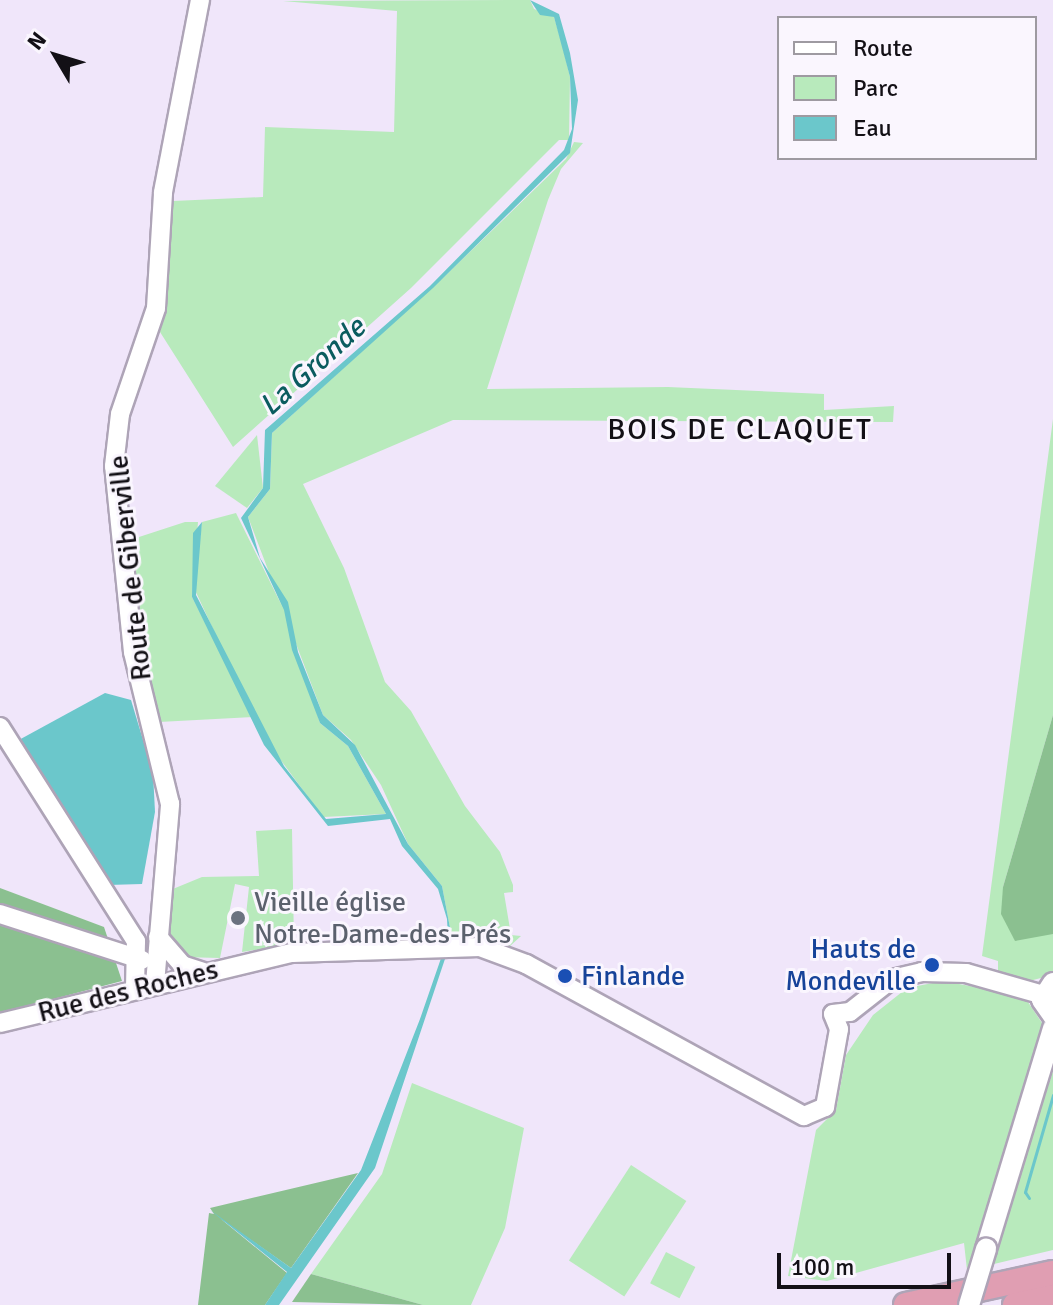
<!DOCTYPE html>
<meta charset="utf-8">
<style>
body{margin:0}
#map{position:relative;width:1053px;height:1305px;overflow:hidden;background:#f0e6fa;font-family:Signika,sans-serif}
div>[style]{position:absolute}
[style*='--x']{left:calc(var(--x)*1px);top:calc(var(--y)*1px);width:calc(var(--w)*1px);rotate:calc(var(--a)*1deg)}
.green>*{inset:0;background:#b8eabc;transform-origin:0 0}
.forest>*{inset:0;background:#8bc090}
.water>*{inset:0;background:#6bc7cb}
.stream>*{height:3px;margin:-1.5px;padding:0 1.5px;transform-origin:1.5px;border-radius:1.5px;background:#6bc7cb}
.roads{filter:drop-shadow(2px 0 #aea4b7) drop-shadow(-2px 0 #aea4b7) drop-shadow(0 2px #aea4b7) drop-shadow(0 -2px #aea4b7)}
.tertiary>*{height:18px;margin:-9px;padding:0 9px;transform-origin:9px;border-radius:9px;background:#fff}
.secondary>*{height:20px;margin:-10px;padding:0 10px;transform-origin:10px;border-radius:10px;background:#fff}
.trunk>*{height:24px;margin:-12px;padding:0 12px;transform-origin:12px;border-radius:12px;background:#e09eb2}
.bridges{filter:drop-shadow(2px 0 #aea4b7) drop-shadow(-2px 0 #aea4b7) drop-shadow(0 2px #aea4b7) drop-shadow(0 -2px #aea4b7)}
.secondary-bridge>*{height:20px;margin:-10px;padding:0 10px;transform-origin:10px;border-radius:10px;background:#fff}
.dots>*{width:22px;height:22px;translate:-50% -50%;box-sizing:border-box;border:4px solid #faf6fe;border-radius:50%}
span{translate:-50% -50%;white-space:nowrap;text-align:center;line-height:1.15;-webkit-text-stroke:6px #faf6fe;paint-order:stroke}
.street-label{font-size:28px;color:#131016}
.worship-label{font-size:28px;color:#5b616d}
.left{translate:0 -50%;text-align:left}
.transit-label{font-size:28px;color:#164399}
.right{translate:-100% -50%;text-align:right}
.water-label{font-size:30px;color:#0a5c5f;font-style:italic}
.neighbourhood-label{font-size:30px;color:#131016;letter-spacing:2px}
.legend{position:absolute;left:777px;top:16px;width:260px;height:144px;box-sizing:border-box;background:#faf6fe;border:2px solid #9e9aa1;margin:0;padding:10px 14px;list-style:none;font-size:24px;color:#131016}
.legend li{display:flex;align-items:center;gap:16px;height:40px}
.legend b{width:40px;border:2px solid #9e9aa1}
.north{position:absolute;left:16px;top:16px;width:80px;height:80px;-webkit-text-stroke:6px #faf6fe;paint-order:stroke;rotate:308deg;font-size:22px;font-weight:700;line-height:32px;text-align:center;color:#131016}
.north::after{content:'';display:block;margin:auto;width:28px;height:36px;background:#131016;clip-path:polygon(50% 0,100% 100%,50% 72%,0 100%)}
.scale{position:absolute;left:777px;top:1253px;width:174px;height:36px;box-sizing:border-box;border:4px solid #131016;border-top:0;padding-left:10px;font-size:24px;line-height:28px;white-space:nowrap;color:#131016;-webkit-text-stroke:6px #faf6fe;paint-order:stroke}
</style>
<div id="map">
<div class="green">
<div style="clip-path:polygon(530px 0,534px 9px,554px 17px,562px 44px,570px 77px,569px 140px,559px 140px,411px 288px,233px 447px,160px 332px,173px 201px,263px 197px,265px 127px,394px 132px,397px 11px,283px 1px)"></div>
<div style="clip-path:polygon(574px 142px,583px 143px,561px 169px,548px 200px,487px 389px,668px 387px,824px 394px,824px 410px,894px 406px,893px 422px,453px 420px,303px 484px,344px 568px,385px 682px,411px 711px,465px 806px,500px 852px,513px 885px,513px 892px,504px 893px,511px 935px,521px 936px,509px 947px,452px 938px,442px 886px,408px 844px,381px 785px,351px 740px,323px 715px,248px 517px,270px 489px,272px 433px,446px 275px,566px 159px)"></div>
<div style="clip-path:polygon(1053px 419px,1053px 715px,1003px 887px,1053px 934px,1053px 975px,1025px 982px,998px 974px,998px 961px,982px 956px)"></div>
<div style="clip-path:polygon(257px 435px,263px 488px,247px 508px,215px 486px)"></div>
<div style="clip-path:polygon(236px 513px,284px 610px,320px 723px,348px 746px,386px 814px,323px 817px,268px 743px,247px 702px,194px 588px,202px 522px)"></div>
<div style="clip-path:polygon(185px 522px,198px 522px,192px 597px,253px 717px,159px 722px,142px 657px,131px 550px,139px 537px)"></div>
<div style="clip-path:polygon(292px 829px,294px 944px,242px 952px,249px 887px,235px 884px,220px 958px,181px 957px,167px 934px,168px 891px,202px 877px,259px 876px,256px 831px)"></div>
<div style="clip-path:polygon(943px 981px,1024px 996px,1044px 1026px,967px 1270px,964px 1243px,827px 1281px,788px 1276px,816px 1130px,836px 1110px,846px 1055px,873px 1015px,907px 988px)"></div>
<div style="clip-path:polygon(1053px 1071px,1053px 1250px,994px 1264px,997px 1245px)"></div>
<div style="clip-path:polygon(412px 1083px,524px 1128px,505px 1228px,471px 1305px,423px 1305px,311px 1274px,382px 1174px)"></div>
<div style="left:631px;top:1165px;width:66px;height:114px;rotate:33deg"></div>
<div style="left:666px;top:1252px;width:33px;height:35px;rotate:27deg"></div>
</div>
<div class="forest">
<div style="clip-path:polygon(1053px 715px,1053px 934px,1015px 941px,1001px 914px,1003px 887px)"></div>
<div style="clip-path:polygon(0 888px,104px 927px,122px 981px,0 1013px)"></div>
<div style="clip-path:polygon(358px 1173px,291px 1268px,221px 1219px,287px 1273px,265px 1305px,198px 1305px,209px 1213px,214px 1214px,210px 1208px)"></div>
<div style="clip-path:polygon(311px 1274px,423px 1305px,292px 1302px)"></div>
</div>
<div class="water">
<div style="clip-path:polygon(530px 0,559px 14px,570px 53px,578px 100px,570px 153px,433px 288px,272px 433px,270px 489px,248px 517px,260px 558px,288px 602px,298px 652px,323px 715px,355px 745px,408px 844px,442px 886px,452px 938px,375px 1168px,279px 1305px,265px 1305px,287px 1272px,210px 1210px,291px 1268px,361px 1170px,420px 1019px,448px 938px,447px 919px,438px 889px,402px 846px,390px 819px,328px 826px,264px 745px,192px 597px,193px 533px,202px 522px,196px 595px,284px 766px,326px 819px,386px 814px,348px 746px,320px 723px,292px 650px,284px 610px,241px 518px,263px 488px,265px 430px,430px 286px,564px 150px,572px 129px,570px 77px,554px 17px,540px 15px)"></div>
<div style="clip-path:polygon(105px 693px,131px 700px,153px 773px,155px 812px,142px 884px,108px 885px,17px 741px)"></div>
</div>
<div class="stream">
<div style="--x:1029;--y:1198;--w:7;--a:-124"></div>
<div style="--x:1025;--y:1192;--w:101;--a:-73.9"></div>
</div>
<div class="roads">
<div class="tertiary">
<div style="--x:0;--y:727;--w:254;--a:57.6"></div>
<div style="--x:136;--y:941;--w:48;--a:91.2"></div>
<div style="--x:0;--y:914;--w:149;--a:17.9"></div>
<div style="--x:158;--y:937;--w:37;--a:49"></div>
<div style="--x:182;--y:965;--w:22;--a:18"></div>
<div style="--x:155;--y:984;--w:181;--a:-85.2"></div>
<div style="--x:170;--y:804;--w:156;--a:-103.7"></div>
<div style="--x:133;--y:652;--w:187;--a:-95.8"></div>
<div style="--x:114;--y:466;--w:52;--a:-83.4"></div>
<div style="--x:120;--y:414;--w:112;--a:-71.2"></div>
<div style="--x:156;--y:308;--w:116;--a:-86.5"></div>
<div style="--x:163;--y:192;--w:196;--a:-79.1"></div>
<div style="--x:850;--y:1012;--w:53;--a:-38.2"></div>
<div style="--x:892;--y:979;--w:31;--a:-13"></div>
<div style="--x:922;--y:972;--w:44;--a:1.3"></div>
<div style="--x:966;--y:973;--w:80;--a:15.9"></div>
<div style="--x:0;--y:1023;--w:300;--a:-13.5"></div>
<div style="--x:292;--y:953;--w:188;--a:-1.8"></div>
<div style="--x:480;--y:947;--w:49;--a:20.3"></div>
<div style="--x:526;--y:964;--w:317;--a:28.7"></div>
<div style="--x:804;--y:1116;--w:23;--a:-23"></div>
<div style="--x:825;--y:1107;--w:79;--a:-79.8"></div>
<div style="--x:839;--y:1029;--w:16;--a:-112"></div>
<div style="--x:833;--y:1014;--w:17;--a:-7"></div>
</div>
<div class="secondary">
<div style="--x:1053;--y:983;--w:20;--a:123"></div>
<div style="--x:1042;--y:1000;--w:19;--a:55"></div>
<div style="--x:986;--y:1249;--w:231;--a:-73.1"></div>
</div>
<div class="trunk">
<div style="--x:906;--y:1305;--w:150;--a:-12.3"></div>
<div style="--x:1015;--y:1305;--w:39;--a:-12"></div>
</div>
</div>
<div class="bridges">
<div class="secondary-bridge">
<div style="--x:969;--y:1305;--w:59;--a:-73.1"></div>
</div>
</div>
<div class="dots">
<div style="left:238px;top:918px;background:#6b7280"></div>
<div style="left:932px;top:965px;background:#1a4fb4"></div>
<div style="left:565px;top:976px;background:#1a4fb4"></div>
</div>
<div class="street-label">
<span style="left:130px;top:568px;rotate:-96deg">Route de Giberville</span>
<span style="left:128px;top:991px;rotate:-14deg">Rue des Roches</span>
</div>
<div class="worship-label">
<span class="left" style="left:254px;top:918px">Vieille église<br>Notre-Dame-des-Prés</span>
</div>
<div class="transit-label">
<span class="right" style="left:916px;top:965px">Hauts de<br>Mondeville</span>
<span class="left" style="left:581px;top:976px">Finlande</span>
</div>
<div class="water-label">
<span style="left:313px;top:367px;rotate:-42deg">La Gronde</span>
</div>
<div class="neighbourhood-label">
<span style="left:740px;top:430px">BOIS DE CLAQUET</span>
</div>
<ul class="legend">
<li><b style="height:10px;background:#fff"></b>Route</li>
<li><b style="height:22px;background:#b8eabc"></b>Parc</li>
<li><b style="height:22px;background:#6bc7cb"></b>Eau</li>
</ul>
<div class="north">N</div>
<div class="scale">100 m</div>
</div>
